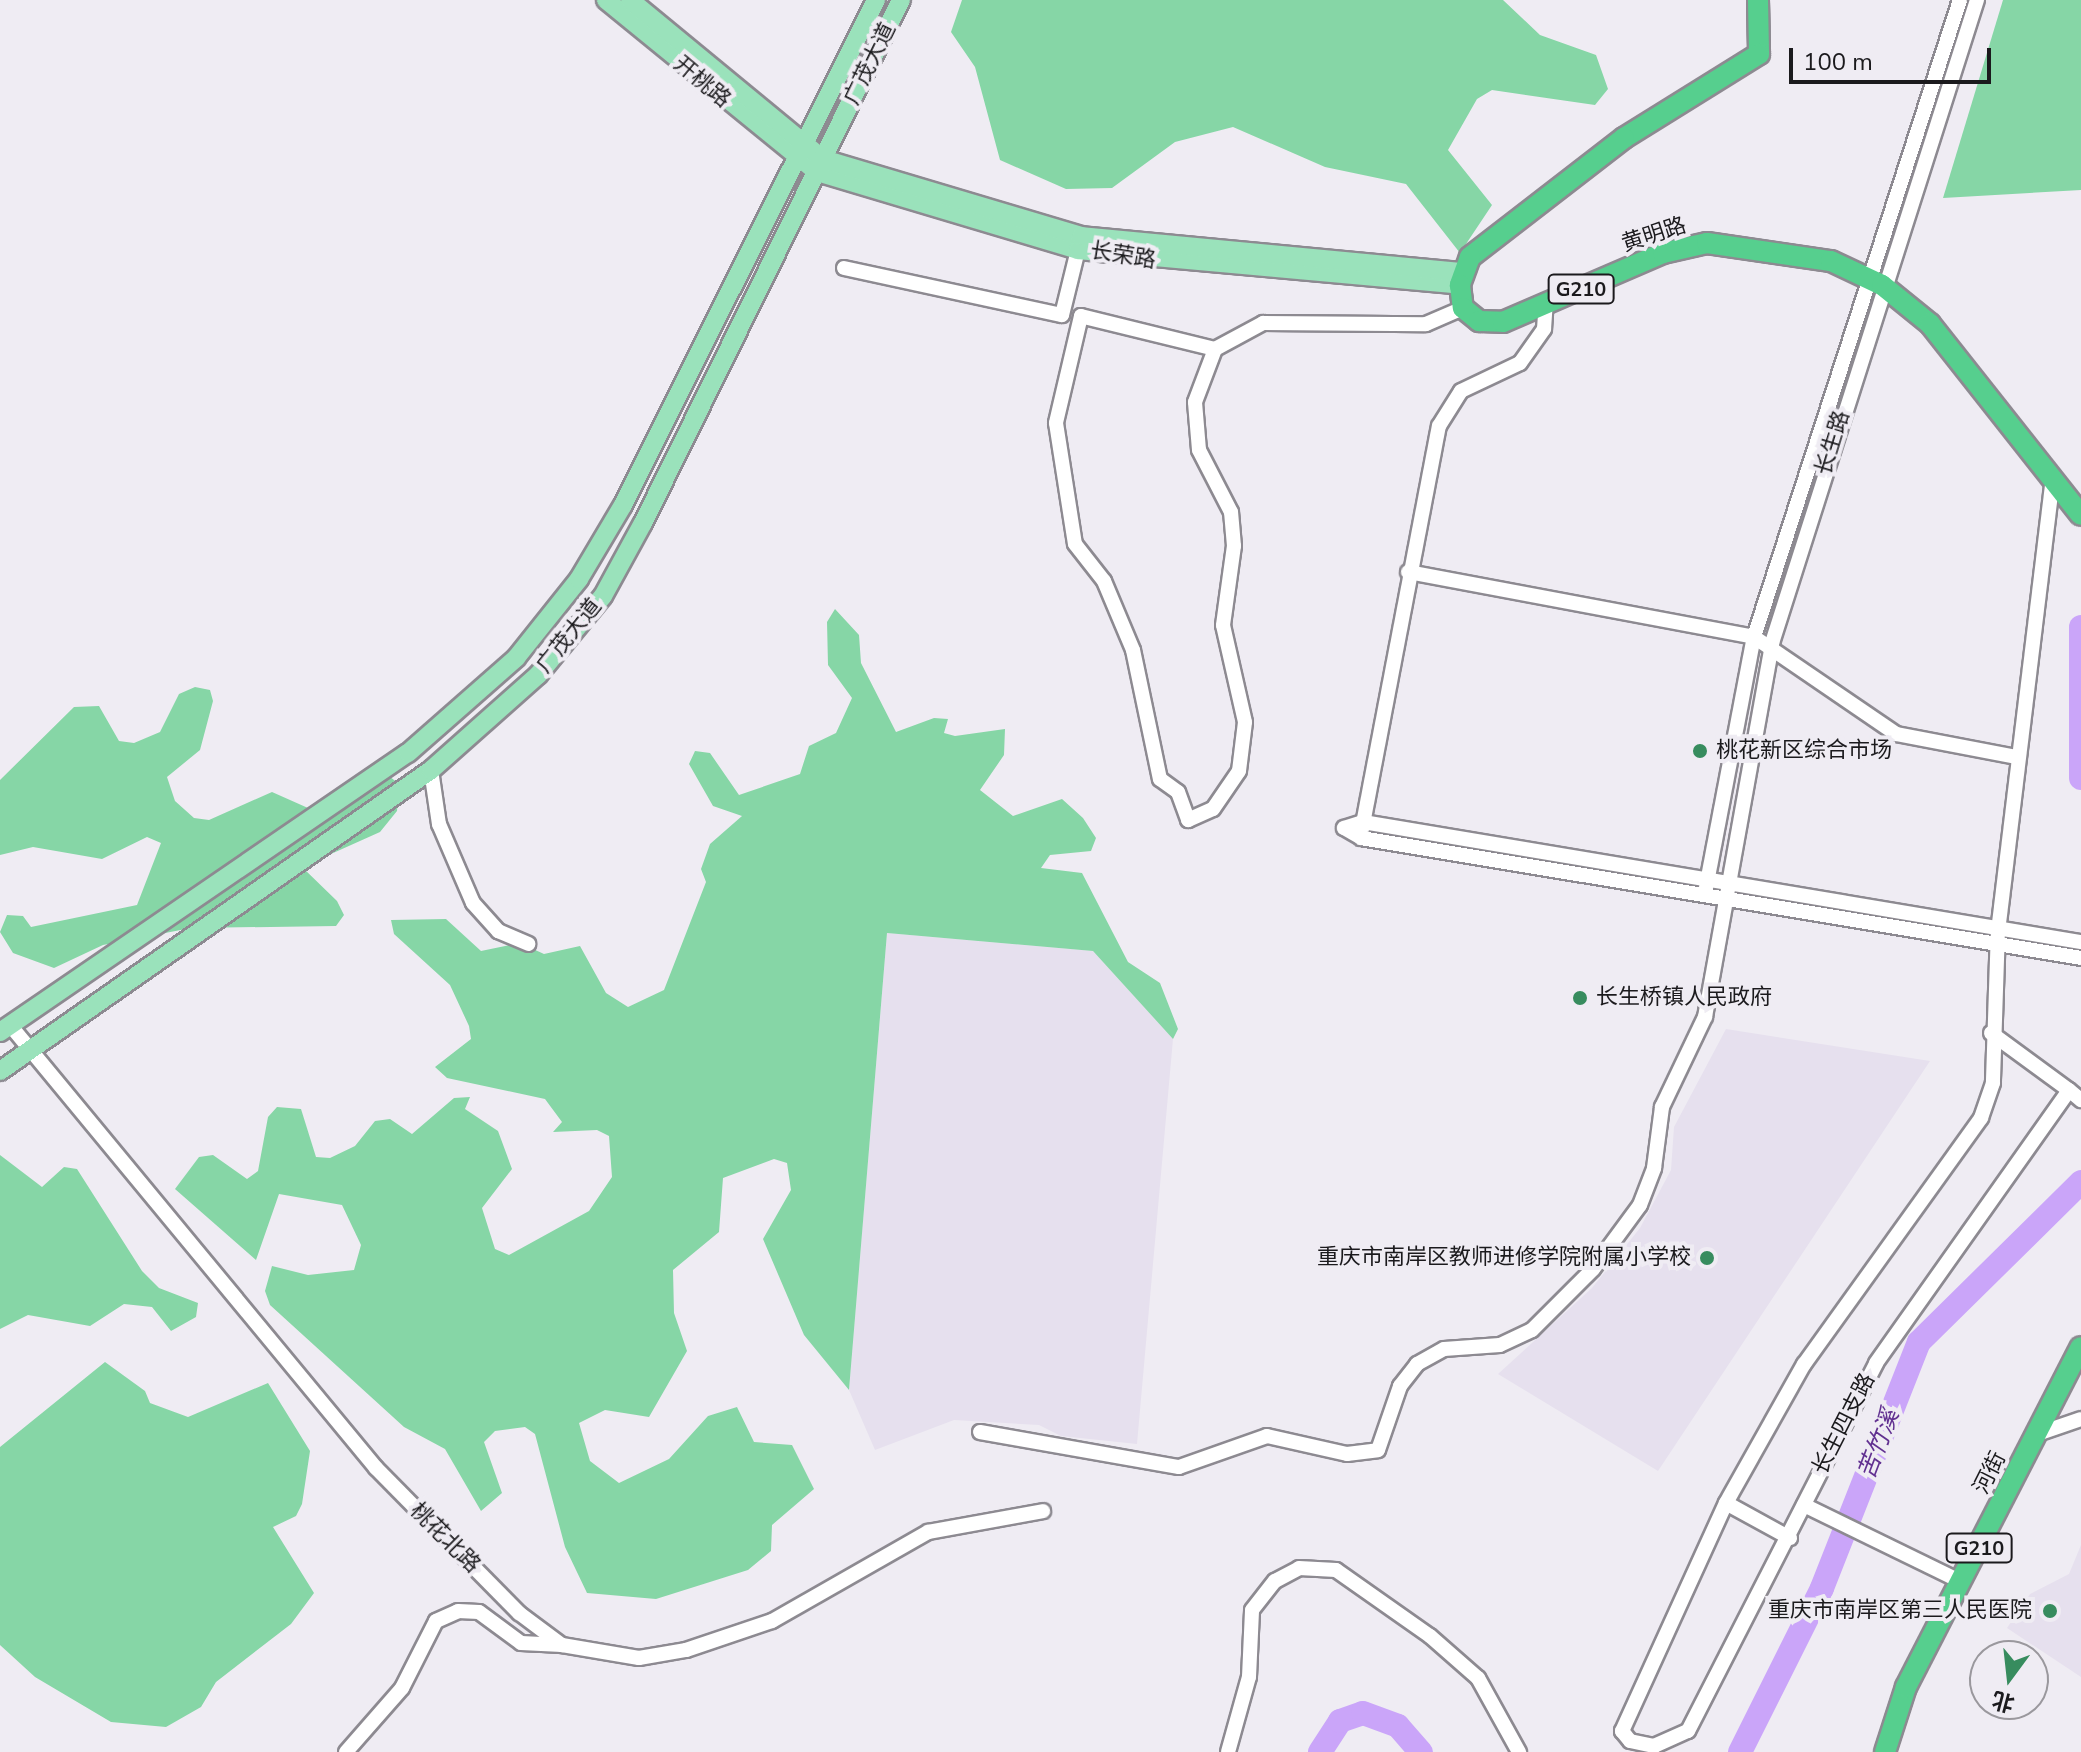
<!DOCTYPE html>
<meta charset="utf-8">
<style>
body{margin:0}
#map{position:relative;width:2081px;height:1752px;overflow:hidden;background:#efecf3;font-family:"Nunito Sans","Noto Sans SC",sans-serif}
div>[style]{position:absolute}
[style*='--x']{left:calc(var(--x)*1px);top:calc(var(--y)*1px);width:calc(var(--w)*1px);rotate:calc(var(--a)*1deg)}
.built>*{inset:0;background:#e6e0ee}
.green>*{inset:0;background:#86d6a6}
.river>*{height:24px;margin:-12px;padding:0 12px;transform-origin:12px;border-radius:12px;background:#caa5f9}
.roads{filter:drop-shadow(2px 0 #8d8a91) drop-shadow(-2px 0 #8d8a91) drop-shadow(0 2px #8d8a91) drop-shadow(0 -2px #8d8a91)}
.minor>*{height:14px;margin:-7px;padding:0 7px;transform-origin:7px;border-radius:7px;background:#fff}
.major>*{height:18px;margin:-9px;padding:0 9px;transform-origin:9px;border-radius:9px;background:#9ae2bb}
.highway>*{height:20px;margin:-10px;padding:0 10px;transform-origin:10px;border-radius:10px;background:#56cf8e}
.dots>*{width:22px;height:22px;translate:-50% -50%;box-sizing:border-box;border:4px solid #efecf3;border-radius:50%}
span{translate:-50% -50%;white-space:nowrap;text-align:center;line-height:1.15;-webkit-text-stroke:8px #efecf3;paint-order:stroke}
.shield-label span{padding:2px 6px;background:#efecf3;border:2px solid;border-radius:6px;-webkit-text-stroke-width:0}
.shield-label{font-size:20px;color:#1b1a1d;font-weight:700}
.street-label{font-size:22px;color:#1b1a1d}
.poi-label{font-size:22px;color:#1b1a1d}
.left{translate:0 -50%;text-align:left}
.right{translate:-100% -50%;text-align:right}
.water-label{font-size:24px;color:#623191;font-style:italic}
.north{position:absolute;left:1969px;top:1640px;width:80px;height:80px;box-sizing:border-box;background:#efecf3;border:2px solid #9a989d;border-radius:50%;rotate:195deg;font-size:22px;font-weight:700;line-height:32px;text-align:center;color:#1b1a1d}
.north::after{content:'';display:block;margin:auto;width:28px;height:36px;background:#378c5e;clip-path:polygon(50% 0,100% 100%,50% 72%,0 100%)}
.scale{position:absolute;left:1789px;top:48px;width:202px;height:36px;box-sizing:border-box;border:4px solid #1b1a1d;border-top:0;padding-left:10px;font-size:24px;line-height:28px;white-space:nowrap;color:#1b1a1d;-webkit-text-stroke:6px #efecf3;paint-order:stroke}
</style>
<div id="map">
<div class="built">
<div style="clip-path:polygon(887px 933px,1093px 951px,1173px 1039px,1137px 1444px,1061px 1436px,1039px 1425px,954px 1420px,875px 1450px,849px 1390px)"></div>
<div style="clip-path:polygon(1726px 1029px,1930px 1061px,1658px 1471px,1498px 1374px,1592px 1288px,1640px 1228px,1671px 1170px,1674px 1127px)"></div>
<div style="clip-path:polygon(2081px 1545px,2081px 1677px,2007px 1628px,2030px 1594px,2069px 1574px)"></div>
</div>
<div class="green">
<div style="clip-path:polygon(962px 0,1503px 0,1540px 35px,1596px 55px,1608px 89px,1595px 105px,1492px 90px,1477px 99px,1448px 150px,1492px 205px,1460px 253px,1406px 184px,1325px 167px,1233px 127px,1175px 142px,1112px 188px,1066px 189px,1000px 160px,975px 67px,951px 32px)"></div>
<div style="clip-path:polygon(2003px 0,2081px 0,2081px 190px,1943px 198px)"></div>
<div style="clip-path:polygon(835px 609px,859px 635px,861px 663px,896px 732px,934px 718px,948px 719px,944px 733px,955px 736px,1005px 729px,1004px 755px,980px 790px,1013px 816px,1062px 799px,1083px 818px,1096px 838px,1091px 851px,1050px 855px,1041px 868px,1082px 873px,1128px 962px,1160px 983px,1178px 1029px,1173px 1039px,1093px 951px,887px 933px,849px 1390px,804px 1335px,763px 1239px,791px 1190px,787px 1163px,774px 1159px,723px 1178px,719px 1232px,673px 1270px,674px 1313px,687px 1351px,649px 1417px,605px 1410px,579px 1423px,590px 1461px,619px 1483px,669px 1459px,708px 1416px,737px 1407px,754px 1442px,792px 1445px,814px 1489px,772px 1525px,771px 1551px,748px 1570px,656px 1599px,587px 1593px,565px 1547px,535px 1434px,525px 1427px,495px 1431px,484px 1442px,502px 1493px,481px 1511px,445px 1449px,404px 1427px,270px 1305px,265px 1291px,272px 1266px,308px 1275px,354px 1270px,361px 1245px,342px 1205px,279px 1194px,256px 1260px,175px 1189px,199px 1157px,213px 1155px,247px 1179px,258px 1171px,268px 1117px,277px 1107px,301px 1109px,316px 1157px,330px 1158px,355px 1146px,375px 1121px,390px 1119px,412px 1134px,454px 1098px,470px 1097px,465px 1109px,498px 1131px,512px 1169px,482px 1208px,495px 1249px,509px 1255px,589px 1211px,612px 1177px,609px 1136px,597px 1130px,553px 1132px,562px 1122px,545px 1099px,447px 1078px,435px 1067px,471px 1039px,469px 1026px,450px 985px,394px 934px,391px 920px,446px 919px,481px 951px,520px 943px,544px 954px,580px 946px,606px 993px,628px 1007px,664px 990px,706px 882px,701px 869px,710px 844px,742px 816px,713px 806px,689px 764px,695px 751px,710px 753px,739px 795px,800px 774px,809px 746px,836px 733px,852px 698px,828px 665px,827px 622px)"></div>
<div style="clip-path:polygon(195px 687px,210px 690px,213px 701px,200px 750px,167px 777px,175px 801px,194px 818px,209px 820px,272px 792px,308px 808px,389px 776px,399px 784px,397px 811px,380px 832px,302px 867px,337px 901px,344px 915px,336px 926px,191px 928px,103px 945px,54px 968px,13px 953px,0 932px,7px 915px,23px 916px,31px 927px,137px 905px,161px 843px,147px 837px,102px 859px,33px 847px,0 855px,0 780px,74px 707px,99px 706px,119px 741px,134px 743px,160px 732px,179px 694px)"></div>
<div style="clip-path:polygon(0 1155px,42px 1187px,64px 1167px,77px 1169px,142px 1271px,159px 1288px,198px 1303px,196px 1317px,171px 1331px,152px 1307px,124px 1304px,90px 1326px,28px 1315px,0 1329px)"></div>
<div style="clip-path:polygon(105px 1362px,145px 1391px,150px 1403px,188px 1417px,268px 1383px,310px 1451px,302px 1504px,296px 1516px,273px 1527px,314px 1593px,291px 1624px,216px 1682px,201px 1707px,166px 1727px,111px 1722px,35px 1677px,0 1645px,0 1447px)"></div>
</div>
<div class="river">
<div style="--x:2081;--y:627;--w:151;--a:90"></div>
<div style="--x:1320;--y:1752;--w:37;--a:-57"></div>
<div style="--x:1340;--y:1721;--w:24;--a:-19"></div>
<div style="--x:1363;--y:1713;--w:37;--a:20"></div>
<div style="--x:1398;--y:1726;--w:35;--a:49"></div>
<div style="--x:1740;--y:1752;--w:183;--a:-63.4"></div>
<div style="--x:1822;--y:1588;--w:264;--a:-68.5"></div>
<div style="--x:1919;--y:1342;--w:228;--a:-44.6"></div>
</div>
<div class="roads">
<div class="minor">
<div style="--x:844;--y:268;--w:223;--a:12.2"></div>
<div style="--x:1062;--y:315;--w:67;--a:-76.2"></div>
<div style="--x:1215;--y:349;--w:138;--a:-166.2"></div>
<div style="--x:1081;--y:316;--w:110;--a:103.2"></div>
<div style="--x:1056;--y:423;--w:122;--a:81.1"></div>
<div style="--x:1075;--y:544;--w:47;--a:51.9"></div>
<div style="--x:1104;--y:581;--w:75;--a:67.2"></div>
<div style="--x:1133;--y:650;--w:132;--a:78.2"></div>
<div style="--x:1160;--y:779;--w:22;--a:36"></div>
<div style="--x:1178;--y:792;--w:30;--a:70"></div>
<div style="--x:1188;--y:820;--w:27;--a:-24"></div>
<div style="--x:1213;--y:809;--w:46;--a:-55.6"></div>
<div style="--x:1239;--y:771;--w:49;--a:-83"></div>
<div style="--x:1245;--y:722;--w:99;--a:-102.8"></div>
<div style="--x:1223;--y:625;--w:80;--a:-82.1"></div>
<div style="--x:1234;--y:546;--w:34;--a:-95"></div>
<div style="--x:1231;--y:512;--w:70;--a:-117.3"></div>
<div style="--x:1199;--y:450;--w:48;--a:-94.8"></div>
<div style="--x:1195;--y:402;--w:57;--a:-69.3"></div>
<div style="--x:1215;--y:349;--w:55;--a:-28.4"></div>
<div style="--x:1263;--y:323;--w:163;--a:0.4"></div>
<div style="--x:1426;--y:324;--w:40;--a:-23.4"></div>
<div style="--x:2053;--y:477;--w:455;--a:96.9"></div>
<div style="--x:1998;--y:929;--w:154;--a:91.9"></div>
<div style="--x:1993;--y:1083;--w:37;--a:109"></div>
<div style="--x:1981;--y:1118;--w:303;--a:125.7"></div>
<div style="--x:1804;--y:1364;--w:159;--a:119.3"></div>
<div style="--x:1726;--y:1503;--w:251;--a:114.5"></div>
<div style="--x:1622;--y:1731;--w:13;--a:51"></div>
<div style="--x:1630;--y:1741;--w:25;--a:12"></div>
<div style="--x:1654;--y:1746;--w:37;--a:-24"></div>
<div style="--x:1688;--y:1731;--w:413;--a:-62.9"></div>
<div style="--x:1876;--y:1363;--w:334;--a:-54.7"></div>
<div style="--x:2069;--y:1090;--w:16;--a:40"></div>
<div style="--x:1408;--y:572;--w:352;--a:10.6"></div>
<div style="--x:1754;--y:637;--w:172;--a:34.3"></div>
<div style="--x:1896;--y:734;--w:123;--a:10.8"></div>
<div style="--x:431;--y:770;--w:55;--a:81.6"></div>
<div style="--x:439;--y:824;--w:86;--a:66.7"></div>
<div style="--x:473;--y:903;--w:38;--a:48"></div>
<div style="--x:498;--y:931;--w:33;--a:23"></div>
<div style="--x:1344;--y:828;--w:20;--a:30"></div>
<div style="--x:1361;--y:838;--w:730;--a:9.46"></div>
<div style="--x:1344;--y:828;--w:20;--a:-18"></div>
<div style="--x:1363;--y:822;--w:728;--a:9.49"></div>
<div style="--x:1362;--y:829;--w:410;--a:-79.2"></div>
<div style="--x:1439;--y:426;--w:41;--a:-57.8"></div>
<div style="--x:1461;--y:391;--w:65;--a:-25.4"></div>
<div style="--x:1520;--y:363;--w:42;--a:-54.8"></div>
<div style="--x:1544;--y:329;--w:26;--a:-86"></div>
<div style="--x:1705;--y:893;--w:261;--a:-79.2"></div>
<div style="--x:1754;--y:637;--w:669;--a:-72.08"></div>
<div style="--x:10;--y:1025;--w:575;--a:50.44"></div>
<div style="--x:376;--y:1468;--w:204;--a:45.4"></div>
<div style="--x:519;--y:1613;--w:54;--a:36.7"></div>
<div style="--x:562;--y:1645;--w:78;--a:9.6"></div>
<div style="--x:639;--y:1658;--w:48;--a:-9.7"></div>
<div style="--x:686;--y:1650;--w:91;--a:-18.6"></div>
<div style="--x:772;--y:1621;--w:180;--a:-29.7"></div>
<div style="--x:928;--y:1532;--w:117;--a:-10.3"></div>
<div style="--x:1991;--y:1033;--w:97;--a:36.2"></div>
<div style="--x:980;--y:1432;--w:202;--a:10"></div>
<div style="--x:1179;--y:1467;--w:93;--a:-19.4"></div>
<div style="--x:1267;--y:1436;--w:82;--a:12.7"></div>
<div style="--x:1347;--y:1454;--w:31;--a:-7"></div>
<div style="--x:1378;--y:1450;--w:68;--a:-71"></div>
<div style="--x:1400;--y:1386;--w:28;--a:-52"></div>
<div style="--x:1417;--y:1364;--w:31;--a:-29"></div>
<div style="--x:1444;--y:1349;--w:56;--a:-4.1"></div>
<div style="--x:1500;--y:1345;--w:35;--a:-25"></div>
<div style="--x:1532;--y:1330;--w:86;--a:-45"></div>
<div style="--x:1593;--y:1269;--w:79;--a:-53.7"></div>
<div style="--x:1640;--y:1205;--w:40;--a:-69"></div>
<div style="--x:1654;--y:1168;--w:62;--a:-82.5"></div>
<div style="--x:1662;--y:1107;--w:100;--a:-64.5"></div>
<div style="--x:1705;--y:1017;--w:380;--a:-79.8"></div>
<div style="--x:1772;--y:643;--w:675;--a:-72.32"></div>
<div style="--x:2037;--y:1434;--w:46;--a:-18.8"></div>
<div style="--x:1726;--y:1503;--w:73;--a:28.7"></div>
<div style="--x:1804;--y:1505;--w:176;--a:26"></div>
<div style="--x:346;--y:1752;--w:85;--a:-48.8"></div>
<div style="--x:402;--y:1688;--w:75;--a:-63.1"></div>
<div style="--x:436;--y:1621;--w:24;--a:-24"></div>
<div style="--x:458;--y:1611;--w:21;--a:3"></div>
<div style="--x:479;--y:1612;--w:52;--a:36.4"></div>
<div style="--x:521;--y:1643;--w:41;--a:2.8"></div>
<div style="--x:1228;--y:1752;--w:78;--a:-74.4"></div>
<div style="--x:1249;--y:1677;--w:67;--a:-87.4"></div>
<div style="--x:1252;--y:1610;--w:37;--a:-52"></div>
<div style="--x:1275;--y:1581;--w:27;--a:-28"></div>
<div style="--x:1299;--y:1568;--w:37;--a:3"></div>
<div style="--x:1336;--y:1570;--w:115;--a:35.1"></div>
<div style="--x:1430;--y:1636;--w:64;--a:41.2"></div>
<div style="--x:1478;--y:1678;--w:85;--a:61"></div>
</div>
<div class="major">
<div style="--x:606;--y:0;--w:272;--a:39.2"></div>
<div style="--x:817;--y:172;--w:272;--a:16.6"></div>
<div style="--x:1078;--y:250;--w:384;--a:5.2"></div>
<div style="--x:630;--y:0;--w:250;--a:39.5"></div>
<div style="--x:823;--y:159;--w:269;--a:16.6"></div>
<div style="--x:1081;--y:236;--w:383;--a:5.4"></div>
<div style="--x:0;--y:1032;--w:494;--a:-34.4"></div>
<div style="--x:408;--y:753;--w:144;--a:-41.3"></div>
<div style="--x:516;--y:658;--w:101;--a:-51.4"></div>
<div style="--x:579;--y:579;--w:86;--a:-59.3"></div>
<div style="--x:623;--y:505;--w:565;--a:-63.39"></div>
<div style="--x:0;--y:1071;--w:526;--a:-34.93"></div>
<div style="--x:431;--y:770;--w:143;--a:-41.6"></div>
<div style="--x:538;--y:675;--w:102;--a:-50.6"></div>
<div style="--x:603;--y:596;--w:83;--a:-61.3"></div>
<div style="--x:643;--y:523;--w:583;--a:-63.74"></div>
</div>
<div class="highway">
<div style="--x:1758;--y:0;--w:54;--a:88.9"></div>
<div style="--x:1759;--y:54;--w:159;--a:148.1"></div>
<div style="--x:1624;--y:138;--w:195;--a:142.3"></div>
<div style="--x:1470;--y:257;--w:30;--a:110"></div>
<div style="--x:1460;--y:285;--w:23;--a:83"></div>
<div style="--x:1463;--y:308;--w:21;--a:39"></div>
<div style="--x:1479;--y:321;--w:24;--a:2"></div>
<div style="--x:1503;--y:322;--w:174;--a:-23.3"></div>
<div style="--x:1663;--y:253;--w:45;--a:-12.8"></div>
<div style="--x:1707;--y:243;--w:125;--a:8.3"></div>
<div style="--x:1831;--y:261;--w:56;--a:25.2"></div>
<div style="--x:1882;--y:285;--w:62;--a:39.1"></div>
<div style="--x:1930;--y:324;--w:243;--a:51.7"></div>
<div style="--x:1885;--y:1752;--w:68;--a:-72.1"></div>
<div style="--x:1906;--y:1687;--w:382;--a:-62.8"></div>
</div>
</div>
<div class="dots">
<div style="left:1700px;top:751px;background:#378c5e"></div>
<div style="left:1580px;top:998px;background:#378c5e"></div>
<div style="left:1707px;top:1258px;background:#378c5e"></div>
<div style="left:2050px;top:1611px;background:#378c5e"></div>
</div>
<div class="shield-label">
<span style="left:1581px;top:289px">G210</span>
<span style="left:1979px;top:1548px">G210</span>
</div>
<div class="street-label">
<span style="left:870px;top:64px;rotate:-64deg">广茂大道</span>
<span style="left:702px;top:82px;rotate:40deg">开桃路</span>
<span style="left:1654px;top:235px;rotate:-18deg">黄明路</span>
<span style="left:1123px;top:256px;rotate:9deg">长荣路</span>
<span style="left:1833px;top:443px;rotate:-73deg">长生路</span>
<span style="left:569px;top:636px;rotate:-51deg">广茂大道</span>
<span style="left:1844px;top:1424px;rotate:-63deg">长生四支路</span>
<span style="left:1990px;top:1473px;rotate:-63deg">河街</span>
<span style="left:445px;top:1538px;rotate:45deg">桃花北路</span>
</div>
<div class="poi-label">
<span class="left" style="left:1716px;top:751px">桃花新区综合市场</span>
<span class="left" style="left:1596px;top:998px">长生桥镇人民政府</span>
<span class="right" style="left:1691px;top:1258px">重庆市南岸区教师进修学院附属小学校</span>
<span class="right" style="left:2032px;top:1611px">重庆市南岸区第三人民医院</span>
</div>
<div class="water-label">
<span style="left:1879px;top:1444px;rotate:-69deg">苦竹溪</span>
</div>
<div class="north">北</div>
<div class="scale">100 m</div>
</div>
